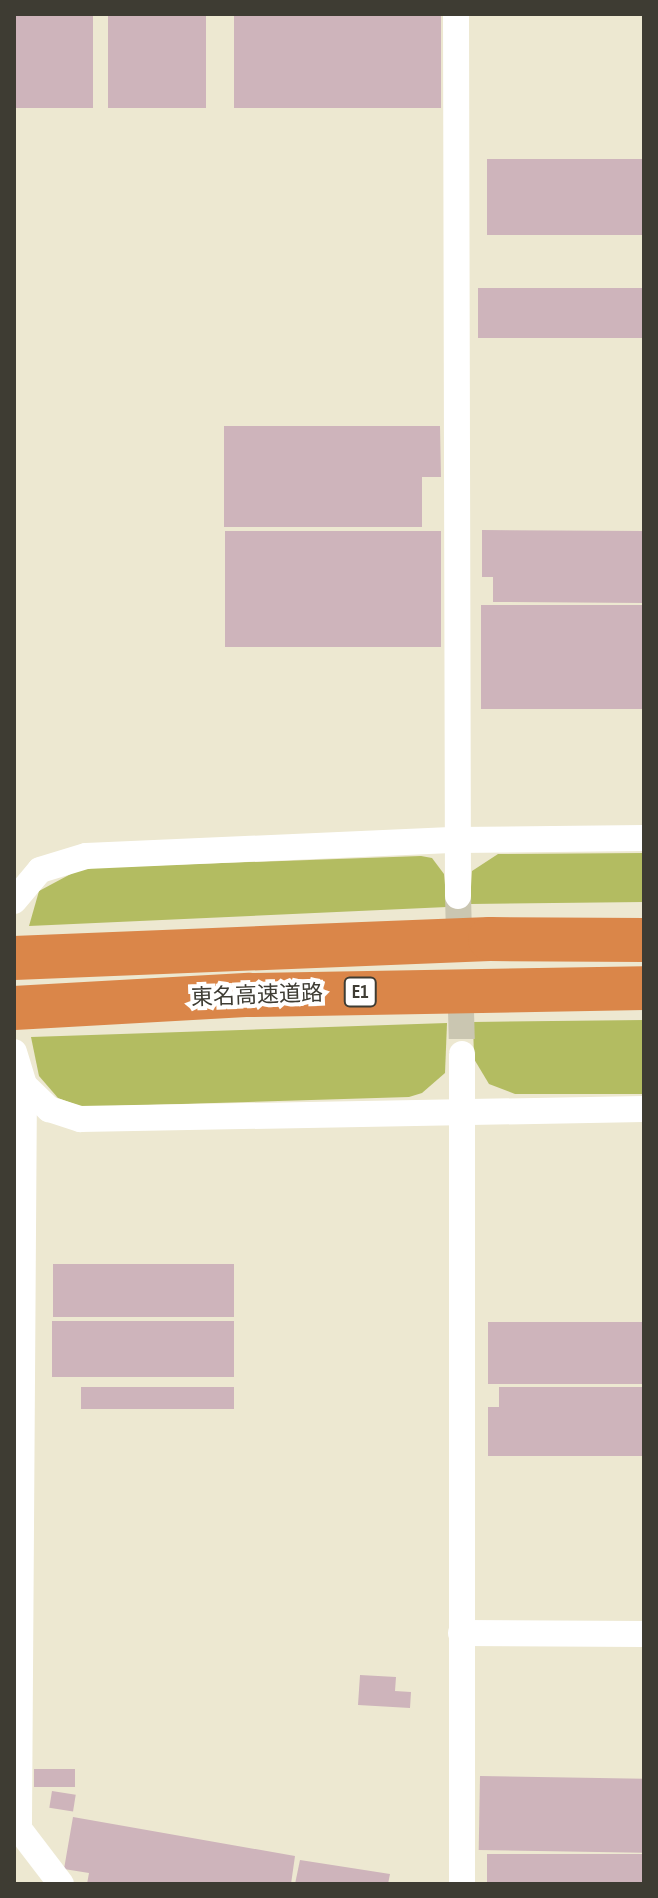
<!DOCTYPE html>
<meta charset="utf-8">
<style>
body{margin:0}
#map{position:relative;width:658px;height:1898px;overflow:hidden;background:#ede8d1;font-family:"Sofia Sans Condensed","Noto Sans JP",sans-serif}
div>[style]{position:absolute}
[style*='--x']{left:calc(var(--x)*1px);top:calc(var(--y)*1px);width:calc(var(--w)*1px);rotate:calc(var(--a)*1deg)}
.forest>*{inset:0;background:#b3bc61}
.building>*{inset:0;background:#ceb4bb;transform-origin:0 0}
.street-tunnel>*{height:26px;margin-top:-13px;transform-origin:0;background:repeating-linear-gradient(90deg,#cac6b1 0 26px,transparent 0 39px)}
.street>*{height:26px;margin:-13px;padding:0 13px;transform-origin:13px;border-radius:13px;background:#fff}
.highway>*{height:44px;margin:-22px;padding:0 22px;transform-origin:22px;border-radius:22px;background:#da8649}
span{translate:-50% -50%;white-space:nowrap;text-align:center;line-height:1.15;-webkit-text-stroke:8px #fff;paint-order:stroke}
.shield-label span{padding:2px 6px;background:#fff;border:2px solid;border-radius:6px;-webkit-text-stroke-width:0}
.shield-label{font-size:20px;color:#3e3c33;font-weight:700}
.street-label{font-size:22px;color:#3e3c33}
.frame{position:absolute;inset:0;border:16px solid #3e3c33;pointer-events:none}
</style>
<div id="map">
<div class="forest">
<div style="clip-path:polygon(644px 853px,644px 902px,470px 904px,472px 871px,498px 854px)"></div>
<div style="clip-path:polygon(421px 856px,432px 858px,444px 874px,447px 907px,29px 926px,39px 891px,82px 868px)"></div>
<div style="clip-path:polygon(644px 1020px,644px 1094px,515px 1094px,489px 1084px,474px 1059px,473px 1022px)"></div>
<div style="clip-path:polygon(447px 1023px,445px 1073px,422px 1093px,409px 1097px,82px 1107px,58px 1098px,39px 1076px,31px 1037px)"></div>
</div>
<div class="building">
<div style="left:14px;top:14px;width:79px;height:94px"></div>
<div style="left:108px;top:14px;width:98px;height:94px"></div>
<div style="left:234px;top:14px;width:207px;height:94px"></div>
<div style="left:487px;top:159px;width:157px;height:76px"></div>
<div style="left:478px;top:288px;width:166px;height:50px"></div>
<div style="clip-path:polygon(224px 426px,440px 426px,441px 477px,422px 477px,422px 527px,224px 527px)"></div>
<div style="clip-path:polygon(482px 530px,644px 531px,644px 603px,493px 602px,493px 577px,482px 577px)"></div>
<div style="left:225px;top:531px;width:216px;height:116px"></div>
<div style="left:481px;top:605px;width:163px;height:104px"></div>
<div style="left:53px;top:1264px;width:181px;height:53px"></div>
<div style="left:52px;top:1321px;width:182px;height:56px"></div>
<div style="left:488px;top:1322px;width:156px;height:62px"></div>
<div style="left:81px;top:1387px;width:153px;height:22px"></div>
<div style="clip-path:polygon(499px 1387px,644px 1387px,644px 1456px,488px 1456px,488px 1407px,499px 1407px)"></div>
<div style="clip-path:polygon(360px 1675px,396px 1677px,395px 1691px,411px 1692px,410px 1708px,358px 1705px)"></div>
<div style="left:34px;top:1769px;width:41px;height:18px"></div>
<div style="left:480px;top:1776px;width:164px;height:74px;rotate:1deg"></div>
<div style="left:52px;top:1791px;width:24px;height:17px;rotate:9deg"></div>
<div style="clip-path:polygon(73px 1817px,295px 1856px,291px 1884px,87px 1884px,89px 1873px,64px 1869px)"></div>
<div style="left:487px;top:1854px;width:157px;height:30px"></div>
<div style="clip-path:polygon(300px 1860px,390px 1874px,388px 1884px,295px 1884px)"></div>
</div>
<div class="street-tunnel">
<div style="--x:458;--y:896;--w:158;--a:88.5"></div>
</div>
<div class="street">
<div style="--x:456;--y:14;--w:882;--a:89.87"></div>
<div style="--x:14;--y:901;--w:40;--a:-50"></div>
<div style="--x:40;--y:870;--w:48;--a:-16.9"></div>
<div style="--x:86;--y:856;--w:371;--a:-2.5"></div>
<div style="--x:457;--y:840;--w:187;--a:-0.6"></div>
<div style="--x:14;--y:1052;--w:34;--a:73"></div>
<div style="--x:24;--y:1085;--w:35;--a:44"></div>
<div style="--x:49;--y:1109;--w:33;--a:18"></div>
<div style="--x:80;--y:1119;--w:564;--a:-1.02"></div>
<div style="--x:462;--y:1054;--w:830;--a:90"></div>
<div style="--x:24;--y:1085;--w:744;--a:90.39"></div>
<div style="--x:19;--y:1829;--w:69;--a:52.6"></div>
<div style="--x:461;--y:1633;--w:183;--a:0.3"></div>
</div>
<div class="highway">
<div style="--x:14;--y:958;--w:476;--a:-2.3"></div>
<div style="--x:490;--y:939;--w:154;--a:0.4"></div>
<div style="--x:14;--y:1008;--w:236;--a:-3.2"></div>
<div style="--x:250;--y:995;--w:394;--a:-1"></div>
</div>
<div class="shield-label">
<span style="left:360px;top:992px">E1</span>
</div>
<div class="street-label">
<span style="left:257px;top:996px;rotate:-2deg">東名高速道路</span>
</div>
<div class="frame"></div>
</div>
